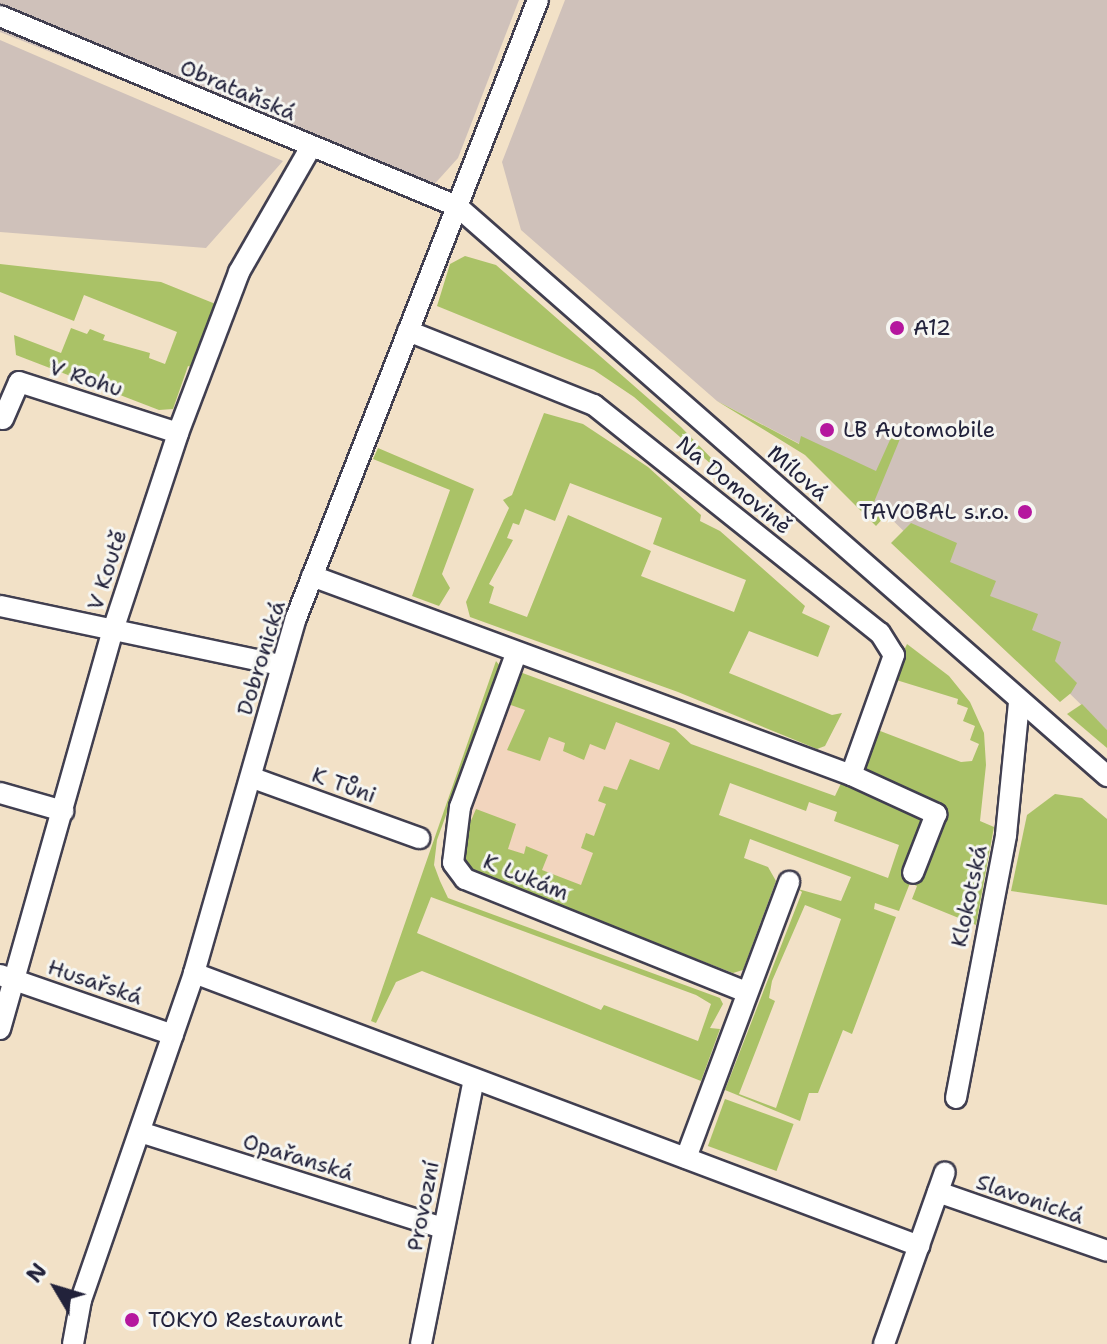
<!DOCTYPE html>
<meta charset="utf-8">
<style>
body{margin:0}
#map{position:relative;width:1107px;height:1344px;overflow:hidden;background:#f2e1c7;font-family:"Shantell Sans",sans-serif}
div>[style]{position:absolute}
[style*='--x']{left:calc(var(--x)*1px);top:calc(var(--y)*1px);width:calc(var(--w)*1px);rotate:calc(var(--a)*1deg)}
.built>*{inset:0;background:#f2d5be}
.industrial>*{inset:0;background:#cfc1ba}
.green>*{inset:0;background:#aac267;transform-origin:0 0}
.roads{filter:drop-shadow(2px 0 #413f50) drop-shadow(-2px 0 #413f50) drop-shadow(0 2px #413f50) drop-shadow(0 -2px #413f50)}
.minor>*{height:20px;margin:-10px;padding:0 10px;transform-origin:10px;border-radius:10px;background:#fff}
.dots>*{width:22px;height:22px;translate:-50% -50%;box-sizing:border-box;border:4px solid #f6f6f2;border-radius:50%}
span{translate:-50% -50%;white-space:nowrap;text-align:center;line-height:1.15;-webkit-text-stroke:6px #f6f6f2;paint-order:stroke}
.street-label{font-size:22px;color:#22223b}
.poi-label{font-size:22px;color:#22223b}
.left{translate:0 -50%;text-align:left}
.right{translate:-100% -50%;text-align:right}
.north{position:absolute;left:16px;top:1248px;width:80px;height:80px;-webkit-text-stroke:6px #f6f6f2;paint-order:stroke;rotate:308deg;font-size:22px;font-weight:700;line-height:32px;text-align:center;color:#22223b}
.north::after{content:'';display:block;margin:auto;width:28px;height:36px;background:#22223b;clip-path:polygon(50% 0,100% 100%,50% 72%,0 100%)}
</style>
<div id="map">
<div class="built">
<div style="clip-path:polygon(563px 688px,675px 729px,692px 746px,640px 938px,476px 874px,464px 837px,505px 703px)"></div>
</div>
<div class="industrial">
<div style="clip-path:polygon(0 0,519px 0,458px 158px,421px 199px,0 32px)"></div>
<div style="clip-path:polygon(565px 0,1107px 0,1107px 730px,874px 502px,800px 444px,717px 401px,521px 230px,502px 162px)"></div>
<div style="clip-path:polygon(0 40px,102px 84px,283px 161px,206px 248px,0 232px)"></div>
</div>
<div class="green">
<div style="clip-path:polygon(465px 256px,496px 265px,681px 427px,749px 497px,634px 397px,594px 370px,437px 306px,450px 264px)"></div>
<div style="clip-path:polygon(0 264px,161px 282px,218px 305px,195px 368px,188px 366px,173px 409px,159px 410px,16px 355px,14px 335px,61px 353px,71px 328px,87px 334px,90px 329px,105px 335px,103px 340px,150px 353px,149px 358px,165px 364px,177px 332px,84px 295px,74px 321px,0 292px)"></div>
<div style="clip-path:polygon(717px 401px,799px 444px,801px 436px,876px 471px,894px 431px,902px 434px,874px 502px,887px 514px,876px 526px,805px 455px)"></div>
<div style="clip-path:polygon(evenodd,544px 413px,583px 424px,648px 467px,701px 515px,700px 521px,720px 531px,805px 606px,802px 613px,830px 626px,818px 657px,749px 631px,729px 673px,832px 715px,842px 713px,825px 746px,817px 749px,678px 692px,470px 617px,466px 602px,509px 508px,503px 500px,512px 495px,544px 413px,570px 483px,662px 518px,653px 544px,746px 580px,734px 612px,641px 576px,651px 551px,568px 515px,527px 617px,489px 603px,494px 587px,489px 584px,513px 540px,507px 538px,513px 523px,519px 525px,525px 509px,555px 521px,570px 483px)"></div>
<div style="clip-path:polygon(378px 448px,474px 489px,442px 574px,450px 588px,439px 606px,412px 596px,450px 490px,373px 459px)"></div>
<div style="clip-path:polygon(911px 523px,957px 543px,950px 562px,996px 581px,990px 596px,1038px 614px,1032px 630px,1061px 642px,1055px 661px,1077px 683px,1071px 693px,1060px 702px,891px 543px)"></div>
<div style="clip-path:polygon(evenodd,907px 644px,949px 676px,970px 702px,984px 733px,986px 765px,980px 821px,994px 827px,976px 925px,912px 899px,917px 886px,910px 883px,899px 911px,875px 903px,874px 909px,896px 917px,852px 1034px,843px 1030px,818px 1093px,809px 1093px,800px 1121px,725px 1090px,802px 892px,798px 889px,841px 901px,851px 877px,750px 839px,744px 858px,768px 867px,776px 881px,743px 970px,733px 973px,476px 874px,462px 856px,464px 837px,476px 809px,516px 824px,508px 849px,524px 854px,526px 846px,548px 855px,542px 870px,581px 885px,593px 853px,581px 848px,586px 833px,594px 836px,606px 804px,598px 801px,604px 786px,617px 790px,630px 759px,659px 770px,670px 743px,616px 722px,605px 750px,590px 744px,584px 760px,563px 751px,565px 743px,549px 737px,540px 761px,507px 750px,525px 710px,505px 703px,517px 671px,675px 729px,691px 744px,835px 796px,907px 644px,893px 679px,958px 699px,957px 704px,968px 708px,963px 721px,975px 726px,970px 740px,979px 744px,972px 761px,961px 762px,875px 729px,893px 679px,907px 644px,730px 783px,806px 811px,809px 802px,837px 812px,834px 821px,899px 845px,888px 878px,719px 815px,730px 783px,907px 644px,805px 905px,841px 919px,776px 1108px,739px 1094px,775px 1001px,769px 998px,772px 981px,805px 905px)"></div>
<div style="clip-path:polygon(evenodd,496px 661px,500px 666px,437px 840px,434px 865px,440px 881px,448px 898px,720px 998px,723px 1004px,710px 1028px,720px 1029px,701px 1081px,422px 971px,396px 982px,376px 1023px,371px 1021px,496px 661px,431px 897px,696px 995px,711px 1004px,698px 1041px,604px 1005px,601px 1010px,417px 933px,431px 897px)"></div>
<div style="clip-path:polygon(1082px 704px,1107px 730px,1107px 748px,1067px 714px)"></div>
<div style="clip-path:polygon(1055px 794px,1082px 798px,1107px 819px,1107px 905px,1011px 891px,1027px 815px)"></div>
<div style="left:725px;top:1099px;width:73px;height:50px;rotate:20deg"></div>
</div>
<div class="roads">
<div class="minor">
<div style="--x:0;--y:16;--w:495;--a:22.6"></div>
<div style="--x:457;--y:206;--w:865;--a:41.25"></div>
<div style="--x:408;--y:331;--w:200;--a:21.7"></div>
<div style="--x:594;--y:405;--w:366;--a:38.6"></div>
<div style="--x:880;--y:633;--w:26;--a:58"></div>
<div style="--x:894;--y:655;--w:127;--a:109.7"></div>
<div style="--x:3;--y:419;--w:40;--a:-66.6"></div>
<div style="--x:19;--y:382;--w:167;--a:17.8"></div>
<div style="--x:312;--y:576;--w:575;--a:20.26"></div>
<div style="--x:851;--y:775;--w:94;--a:24.6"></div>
<div style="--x:936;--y:814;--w:63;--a:111.3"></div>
<div style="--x:0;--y:606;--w:286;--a:11.9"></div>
<div style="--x:516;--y:654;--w:163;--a:110.1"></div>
<div style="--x:460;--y:807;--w:56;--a:97.1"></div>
<div style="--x:453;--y:863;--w:20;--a:53"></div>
<div style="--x:465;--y:879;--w:303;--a:21.9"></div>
<div style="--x:253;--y:778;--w:177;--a:19.9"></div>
<div style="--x:0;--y:793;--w:66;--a:15.9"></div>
<div style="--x:194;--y:973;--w:775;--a:20.63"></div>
<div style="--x:0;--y:975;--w:183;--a:19.1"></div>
<div style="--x:0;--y:1029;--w:418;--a:-74.2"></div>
<div style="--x:114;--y:627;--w:204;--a:-71.7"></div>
<div style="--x:178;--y:433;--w:172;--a:-69.2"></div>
<div style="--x:239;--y:272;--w:144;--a:-60.1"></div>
<div style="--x:956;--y:1098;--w:268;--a:-79.2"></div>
<div style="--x:1006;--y:835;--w:133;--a:-84.4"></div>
<div style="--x:140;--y:1132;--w:318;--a:17.6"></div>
<div style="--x:686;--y:1158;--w:295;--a:-69.5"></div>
<div style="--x:938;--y:1192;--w:179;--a:19.2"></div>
<div style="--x:73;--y:1344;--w:45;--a:-79.7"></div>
<div style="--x:81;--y:1300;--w:346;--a:-70.9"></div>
<div style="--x:194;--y:973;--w:369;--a:-74"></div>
<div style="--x:296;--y:618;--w:664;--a:-68.62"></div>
<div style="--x:421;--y:1344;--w:270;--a:-78.7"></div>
<div style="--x:884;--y:1344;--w:182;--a:-70.5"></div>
</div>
</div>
<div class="dots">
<div style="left:897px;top:328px;background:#b5179e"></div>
<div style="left:827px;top:430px;background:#b5179e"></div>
<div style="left:1025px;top:512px;background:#b5179e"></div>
<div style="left:132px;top:1320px;background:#b5179e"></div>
</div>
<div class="street-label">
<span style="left:238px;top:90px;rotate:23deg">Obrataňská</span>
<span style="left:86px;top:378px;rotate:18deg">V Rohu</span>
<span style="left:798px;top:473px;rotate:41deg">Mílová</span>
<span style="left:734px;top:485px;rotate:39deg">Na Domovině</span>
<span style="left:107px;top:570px;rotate:-72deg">V Koutě</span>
<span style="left:261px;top:658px;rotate:-73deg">Dobronická</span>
<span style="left:344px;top:785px;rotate:20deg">K Tůni</span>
<span style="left:526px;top:877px;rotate:22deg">K Lukám</span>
<span style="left:969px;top:896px;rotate:-78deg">Klokotská</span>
<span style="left:95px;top:982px;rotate:19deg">Husařská</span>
<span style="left:298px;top:1157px;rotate:17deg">Opařanská</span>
<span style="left:1030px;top:1199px;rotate:19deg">Slavonická</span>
<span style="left:423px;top:1206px;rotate:-79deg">Provozní</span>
</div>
<div class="poi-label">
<span class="left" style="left:913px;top:328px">A12</span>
<span class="left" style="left:843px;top:430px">LB Automobile</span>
<span class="right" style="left:1009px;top:512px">TAVOBAL s.r.o.</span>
<span class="left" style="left:148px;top:1320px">TOKYO Restaurant</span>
</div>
<div class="north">N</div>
</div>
